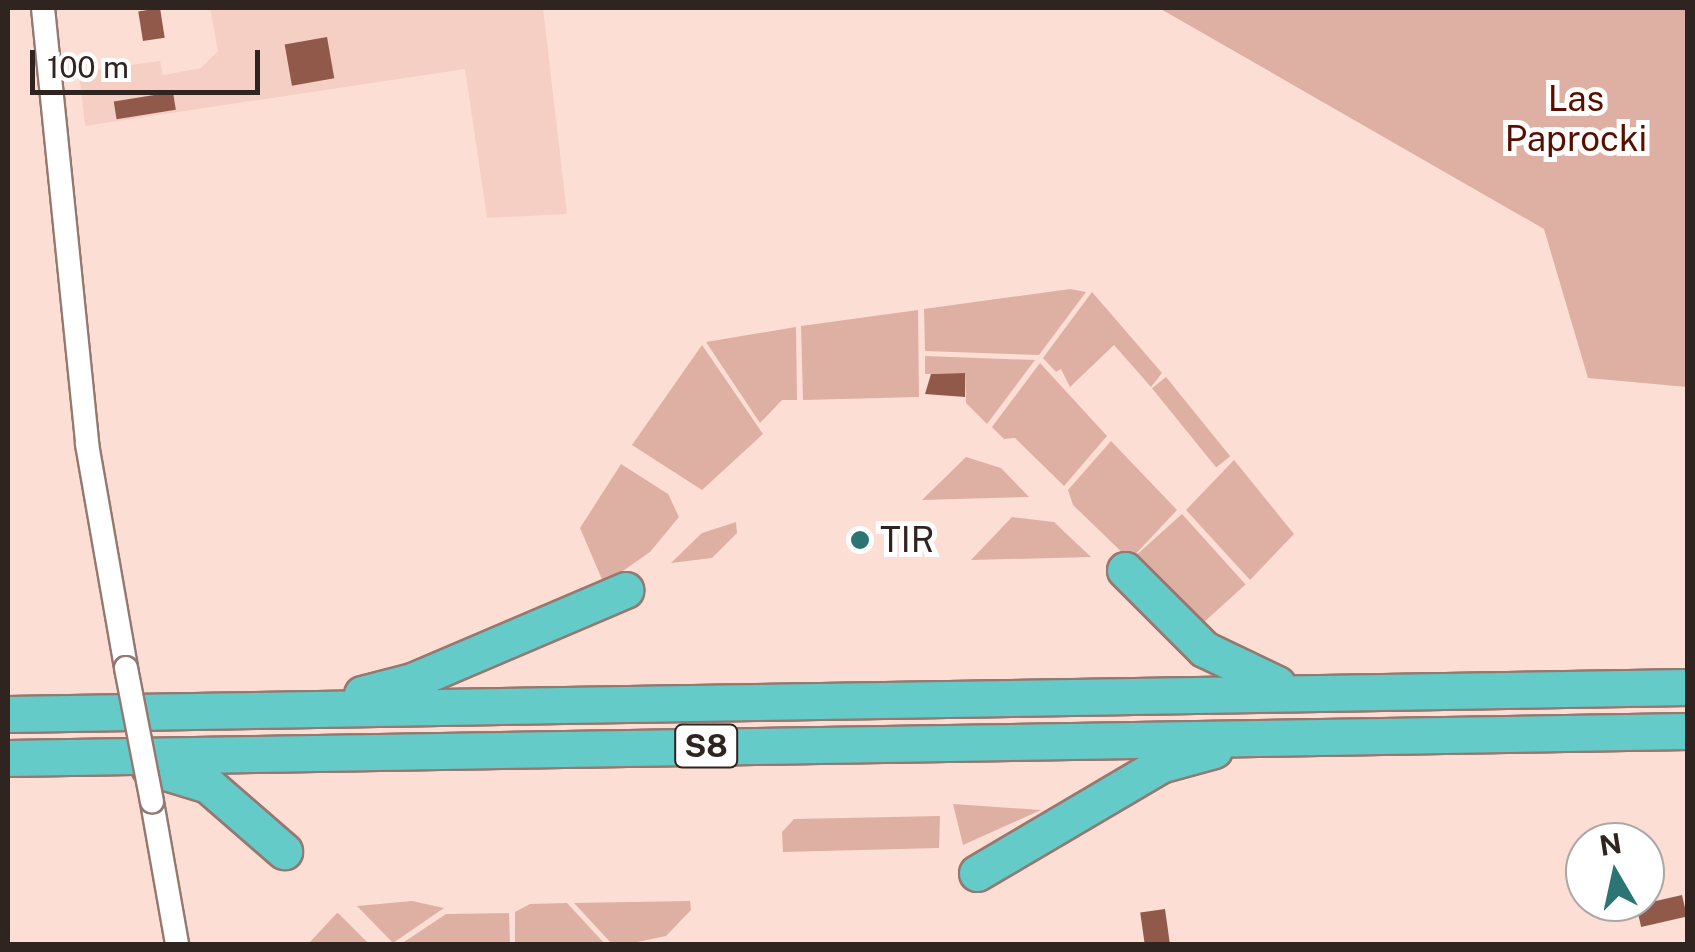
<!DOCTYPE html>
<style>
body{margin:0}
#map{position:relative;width:1695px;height:952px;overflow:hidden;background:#fdded5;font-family:"Public Sans",sans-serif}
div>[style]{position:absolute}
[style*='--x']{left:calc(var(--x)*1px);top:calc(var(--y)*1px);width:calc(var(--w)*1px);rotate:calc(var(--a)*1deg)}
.built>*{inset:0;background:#f5cfc4}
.green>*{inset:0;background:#deb0a3;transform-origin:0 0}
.building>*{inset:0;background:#91594a;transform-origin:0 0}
.roads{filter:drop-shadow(2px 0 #947971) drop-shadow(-2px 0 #947971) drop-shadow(0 2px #947971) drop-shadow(0 -2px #947971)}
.minor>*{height:22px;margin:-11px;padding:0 11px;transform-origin:11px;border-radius:11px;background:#fff}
.highway>*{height:35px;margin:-17.5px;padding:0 17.5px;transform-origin:17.5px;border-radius:17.5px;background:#65cbc9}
.bridges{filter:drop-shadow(2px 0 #947971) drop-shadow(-2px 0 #947971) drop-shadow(0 2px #947971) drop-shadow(0 -2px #947971)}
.minor-bridge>*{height:22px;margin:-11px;padding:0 11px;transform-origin:11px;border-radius:11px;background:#fff}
.dots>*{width:28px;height:28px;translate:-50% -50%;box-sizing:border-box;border:5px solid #fff;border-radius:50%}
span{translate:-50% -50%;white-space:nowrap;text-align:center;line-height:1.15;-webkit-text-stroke:10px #fff;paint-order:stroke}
.shield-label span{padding:2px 8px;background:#fff;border:2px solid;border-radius:8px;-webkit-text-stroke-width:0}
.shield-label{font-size:32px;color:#302421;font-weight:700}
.park-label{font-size:35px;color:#580f00}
.poi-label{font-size:35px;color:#302421}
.left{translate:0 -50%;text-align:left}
.frame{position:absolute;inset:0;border:10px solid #302421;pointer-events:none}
.north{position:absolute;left:1565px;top:822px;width:100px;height:100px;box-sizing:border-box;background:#fff;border:2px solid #aca7a6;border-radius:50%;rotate:351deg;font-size:28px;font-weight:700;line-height:40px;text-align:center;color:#302421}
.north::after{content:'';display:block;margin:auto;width:35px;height:45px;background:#2b7574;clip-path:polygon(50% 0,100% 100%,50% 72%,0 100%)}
.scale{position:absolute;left:30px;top:50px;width:230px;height:45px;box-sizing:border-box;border:5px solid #302421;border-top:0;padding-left:12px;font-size:30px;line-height:35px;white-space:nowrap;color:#302421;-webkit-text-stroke:8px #fff;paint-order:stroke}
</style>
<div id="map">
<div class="built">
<div style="clip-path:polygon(210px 8px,543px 8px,567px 214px,487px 218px,465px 69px,85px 126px,79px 72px,160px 61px,163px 75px,201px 68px,218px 51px)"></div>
</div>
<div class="green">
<div style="clip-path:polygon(1159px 8px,1687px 8px,1687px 387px,1588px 378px,1544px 229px)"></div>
<div style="clip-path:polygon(1070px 289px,1086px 292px,1039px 355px,925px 351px,924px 309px)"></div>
<div style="clip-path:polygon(1092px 292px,1162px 373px,1151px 387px,1114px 345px,1070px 387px,1061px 369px,1056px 372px,1043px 358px)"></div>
<div style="clip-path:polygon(918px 310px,919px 397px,803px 400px,801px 326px)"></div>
<div style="clip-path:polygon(796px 327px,797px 400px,782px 400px,760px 423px,706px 342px)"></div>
<div style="clip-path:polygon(702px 345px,763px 434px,702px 490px,632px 445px)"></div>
<div style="clip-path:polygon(925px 356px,1035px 360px,987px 424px,966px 403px,965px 373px,925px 374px)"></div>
<div style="clip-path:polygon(1040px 363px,1107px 436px,1064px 486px,1015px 438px,1004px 439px,992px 427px)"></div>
<div style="left:1166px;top:377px;width:102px;height:18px;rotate:51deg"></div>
<div style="clip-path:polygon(1111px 441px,1177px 510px,1130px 560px,1073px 505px,1068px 490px)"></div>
<div style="clip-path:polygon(966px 457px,1001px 468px,1029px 497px,922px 500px)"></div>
<div style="clip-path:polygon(1234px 460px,1294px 534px,1250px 580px,1186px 510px)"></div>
<div style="clip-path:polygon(621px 464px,668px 494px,679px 517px,650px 552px,604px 584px,580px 528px)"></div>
<div style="left:1182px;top:514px;width:95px;height:70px;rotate:48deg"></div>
<div style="clip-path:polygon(1012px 517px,1054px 522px,1091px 557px,971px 560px)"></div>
<div style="clip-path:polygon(736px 522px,737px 533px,712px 558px,671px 563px,702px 533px)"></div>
<div style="clip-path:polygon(953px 804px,1041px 810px,963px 845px)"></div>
<div style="clip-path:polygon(940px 816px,939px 848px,783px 852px,782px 832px,794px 819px)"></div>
<div style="clip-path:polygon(412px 901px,444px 908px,393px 943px,357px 906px)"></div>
<div style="clip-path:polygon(690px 901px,691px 910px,666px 936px,628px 944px,612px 944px,574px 903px)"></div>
<div style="clip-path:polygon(567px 903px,605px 944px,515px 944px,515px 912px,530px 904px)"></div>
<div style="clip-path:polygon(337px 913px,339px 914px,369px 944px,308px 944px)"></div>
<div style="clip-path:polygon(509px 913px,510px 944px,401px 944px,446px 914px)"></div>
</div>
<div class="building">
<div style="left:160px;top:8px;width:30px;height:22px;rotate:81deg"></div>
<div style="left:327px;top:37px;width:42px;height:43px;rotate:80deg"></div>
<div style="left:173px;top:92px;width:18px;height:60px;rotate:81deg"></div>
<div style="clip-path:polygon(965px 373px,965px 397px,925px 394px,931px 374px)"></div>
<div style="left:1682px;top:895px;width:22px;height:47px;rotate:77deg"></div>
<div style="left:1165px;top:909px;width:35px;height:25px;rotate:82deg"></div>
</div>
<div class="roads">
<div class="minor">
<div style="--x:43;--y:8;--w:438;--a:84.2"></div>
<div style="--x:87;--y:444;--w:227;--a:80.1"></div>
<div style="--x:152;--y:802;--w:144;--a:80"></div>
</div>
<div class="highway">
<div style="--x:1125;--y:570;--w:112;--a:45"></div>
<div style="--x:1204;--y:649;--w:81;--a:25.6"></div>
<div style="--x:362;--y:694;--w:52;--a:-14.6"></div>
<div style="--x:412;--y:681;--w:232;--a:-23.1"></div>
<div style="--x:8;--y:714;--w:1680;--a:-0.92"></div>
<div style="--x:8;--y:758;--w:1680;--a:-0.92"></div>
<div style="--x:149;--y:767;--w:62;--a:17"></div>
<div style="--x:208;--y:785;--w:101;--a:41"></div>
<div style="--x:977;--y:873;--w:212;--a:-30.5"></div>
<div style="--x:1160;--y:765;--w:56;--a:-15.5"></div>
</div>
</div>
<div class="bridges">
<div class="minor-bridge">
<div style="--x:126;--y:668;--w:136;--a:79"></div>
</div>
</div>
<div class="dots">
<div style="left:860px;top:540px;background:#2b7574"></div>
</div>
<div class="shield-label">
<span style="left:706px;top:746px">S8</span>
</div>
<div class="park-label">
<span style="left:1576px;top:119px">Las<br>Paprocki</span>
</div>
<div class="poi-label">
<span class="left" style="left:880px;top:540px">TIR</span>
</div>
<div class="frame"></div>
<div class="north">N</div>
<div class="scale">100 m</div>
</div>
